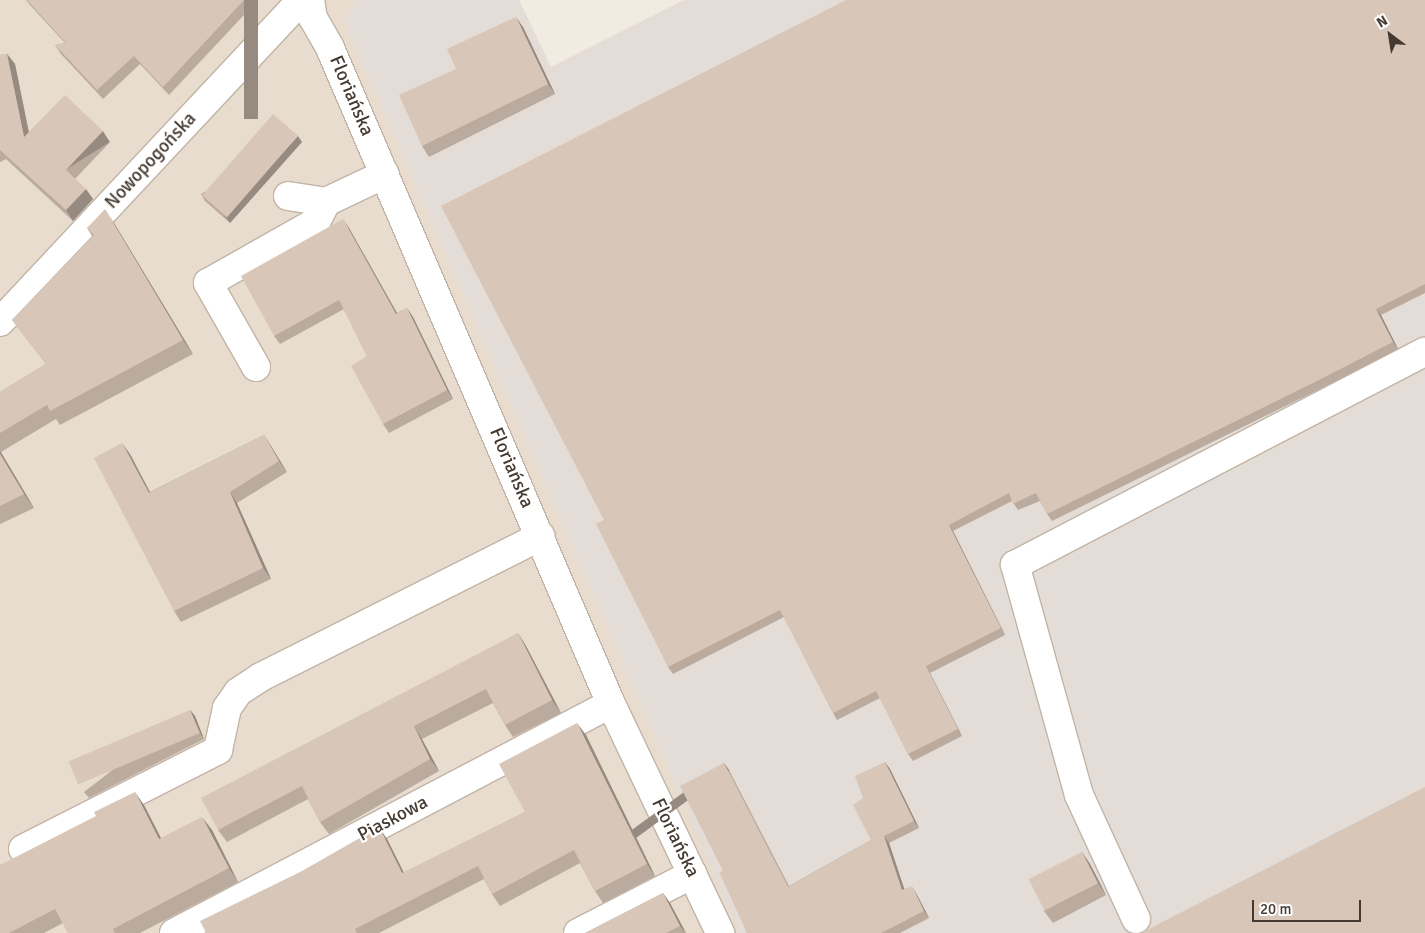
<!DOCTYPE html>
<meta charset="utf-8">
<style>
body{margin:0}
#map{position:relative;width:1425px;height:933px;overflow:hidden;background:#f2ebe1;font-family:Signika,sans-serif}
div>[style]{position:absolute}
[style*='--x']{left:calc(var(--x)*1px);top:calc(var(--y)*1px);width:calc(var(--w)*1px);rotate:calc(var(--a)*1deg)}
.residential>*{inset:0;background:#e7dcce}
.industrial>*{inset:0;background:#e4dcd6}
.roads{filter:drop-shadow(1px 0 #c1b4a6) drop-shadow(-1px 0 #c1b4a6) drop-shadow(0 1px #c1b4a6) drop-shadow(0 -1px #c1b4a6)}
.minor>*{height:28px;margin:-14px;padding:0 14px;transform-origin:14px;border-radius:14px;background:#fff}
.wall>*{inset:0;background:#baab9e}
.shaded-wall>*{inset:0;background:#978b81;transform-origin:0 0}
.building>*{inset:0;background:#d8c7b8;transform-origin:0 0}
span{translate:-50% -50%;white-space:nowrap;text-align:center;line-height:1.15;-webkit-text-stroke:4.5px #fff;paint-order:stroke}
.street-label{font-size:19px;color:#443a31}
.north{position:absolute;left:1365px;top:10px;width:50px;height:50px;-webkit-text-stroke:4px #fff;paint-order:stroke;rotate:329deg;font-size:14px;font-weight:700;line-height:20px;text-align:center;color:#443a31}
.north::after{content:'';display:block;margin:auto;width:18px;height:22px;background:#443a31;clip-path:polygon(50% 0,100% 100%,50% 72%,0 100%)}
.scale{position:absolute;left:1252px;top:900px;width:109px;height:22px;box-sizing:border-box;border:2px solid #443a31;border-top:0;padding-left:6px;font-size:15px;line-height:18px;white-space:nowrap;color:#443a31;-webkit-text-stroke:4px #fff;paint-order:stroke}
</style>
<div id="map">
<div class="residential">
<div style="clip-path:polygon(0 0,358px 0,344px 19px,972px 933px,0 933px)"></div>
</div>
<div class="industrial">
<div style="clip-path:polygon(358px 0,519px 0,551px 67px,684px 0,1425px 0,1425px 933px,740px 933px,344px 19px)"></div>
</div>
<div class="roads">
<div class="minor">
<div style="--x:310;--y:0;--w:18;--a:81"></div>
<div style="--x:313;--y:18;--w:34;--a:60"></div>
<div style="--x:330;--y:48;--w:714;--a:66.81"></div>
<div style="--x:611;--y:704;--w:254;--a:64.5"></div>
<div style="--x:288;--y:196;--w:38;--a:9"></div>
<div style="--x:0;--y:322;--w:441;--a:-46.9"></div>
<div style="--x:256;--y:367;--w:97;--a:-119.7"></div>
<div style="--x:208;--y:283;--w:124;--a:-29.5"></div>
<div style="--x:316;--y:222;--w:22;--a:-63"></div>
<div style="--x:326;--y:202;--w:65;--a:-25.4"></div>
<div style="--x:23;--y:849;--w:219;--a:-26.9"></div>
<div style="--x:218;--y:750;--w:43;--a:-77.9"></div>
<div style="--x:227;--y:708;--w:19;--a:-55"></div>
<div style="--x:238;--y:692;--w:27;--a:-33"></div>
<div style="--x:261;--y:677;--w:313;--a:-26.7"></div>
<div style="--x:1136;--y:919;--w:136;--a:-114.7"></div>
<div style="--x:1079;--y:795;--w:239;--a:-105.5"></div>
<div style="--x:1015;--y:565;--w:462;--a:-27.5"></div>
<div style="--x:174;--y:933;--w:493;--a:-27.7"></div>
<div style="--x:578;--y:933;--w:129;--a:-27.2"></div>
</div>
</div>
<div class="wall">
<div style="clip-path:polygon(26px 0,258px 0,169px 95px,140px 64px,103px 99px,61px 54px,55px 45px,65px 43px,30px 5px)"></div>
<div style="clip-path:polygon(1425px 0,1425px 293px,1381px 315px,1398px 349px,1324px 387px,1052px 521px,1047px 514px,1040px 501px,1018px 510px,1012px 501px,953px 531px,1005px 635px,930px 673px,962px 736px,913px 761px,908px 754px,880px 698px,837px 720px,833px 713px,784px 617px,673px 674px,668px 667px,604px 520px)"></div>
<div style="clip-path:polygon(523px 27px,555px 94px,429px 157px,422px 146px,456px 69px)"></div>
<div style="clip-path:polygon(7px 54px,15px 64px,29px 133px,110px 142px,75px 179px,93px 199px,73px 221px,6px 159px,0 162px,0 55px)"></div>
<div style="clip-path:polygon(302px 142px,230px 223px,205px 201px,201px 194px)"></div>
<div style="clip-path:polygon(114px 223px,193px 354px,60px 425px,56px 419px,1px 452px,34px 508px,0 524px,0 392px,46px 364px,12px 320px,92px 236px,87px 228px)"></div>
<div style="clip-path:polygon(349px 228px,397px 313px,407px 308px,413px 317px,453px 399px,389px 433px,383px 424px,367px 356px,344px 309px,280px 344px,274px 336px)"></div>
<div style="clip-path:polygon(264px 435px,271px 446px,287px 472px,237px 503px,271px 579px,181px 622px,174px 611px,130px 454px,150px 492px)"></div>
<div style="clip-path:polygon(518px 633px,526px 646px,561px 713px,513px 737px,505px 725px,493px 703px,422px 739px,439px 771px,329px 834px,320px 822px,308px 799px,227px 842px,218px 830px)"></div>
<div style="clip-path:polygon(190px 710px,195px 716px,204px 739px,89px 798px,84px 792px)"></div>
<div style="clip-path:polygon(586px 735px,655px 876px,603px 903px,595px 891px,580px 863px,500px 906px,492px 894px,484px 879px,379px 933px,206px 933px,387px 839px,404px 873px,525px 812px)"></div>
<div style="clip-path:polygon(885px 762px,890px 769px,919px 828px,889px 843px,904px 889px,916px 893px,929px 918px,900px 933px,747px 933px,723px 871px,724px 763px,729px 770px,789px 886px,871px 840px,863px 798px)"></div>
<div style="clip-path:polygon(144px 805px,161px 838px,212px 830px,238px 882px,140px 933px,68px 933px,63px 923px,44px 933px,0 933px)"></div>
<div style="clip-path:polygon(1082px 852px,1090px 864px,1106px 895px,1053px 923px,1044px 911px)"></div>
<div style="clip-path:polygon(663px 893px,670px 903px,686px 933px,585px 933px)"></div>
</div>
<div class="shaded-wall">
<div style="left:244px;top:0;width:14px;height:119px"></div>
<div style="clip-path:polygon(516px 17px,523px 27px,555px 94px,548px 84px)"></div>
<div style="clip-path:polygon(7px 54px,15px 64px,32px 148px,24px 137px)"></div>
<div style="left:103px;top:131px;width:13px;height:54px;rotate:58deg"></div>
<div style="clip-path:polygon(298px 136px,302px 142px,230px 223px,225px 216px)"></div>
<div style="clip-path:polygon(86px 189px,93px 199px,73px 221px,66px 210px)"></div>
<div style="clip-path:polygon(105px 209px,114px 223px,193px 354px,183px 340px)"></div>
<div style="clip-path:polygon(343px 219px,349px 228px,402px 322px,396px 314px)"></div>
<div style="clip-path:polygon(407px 308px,413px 317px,453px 399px,447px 390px)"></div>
<div style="clip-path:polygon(1376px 309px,1381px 315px,1398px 349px,1393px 342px)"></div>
<div style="clip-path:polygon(264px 435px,271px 446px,287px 472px,279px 461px)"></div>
<div style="clip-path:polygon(122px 443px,130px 454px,156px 504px,149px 493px)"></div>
<div style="clip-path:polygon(0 451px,34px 508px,24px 494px,0 454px)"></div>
<div style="clip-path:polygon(230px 492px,237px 503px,271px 579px,263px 568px)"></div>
<div style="clip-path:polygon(949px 525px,953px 531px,1005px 635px,1001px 628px)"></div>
<div style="clip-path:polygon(518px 633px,526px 646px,561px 713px,552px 700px)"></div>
<div style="clip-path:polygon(926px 666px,930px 673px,962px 736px,958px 729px)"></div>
<div style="clip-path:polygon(190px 710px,195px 716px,204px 739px,200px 733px)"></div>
<div style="clip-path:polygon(577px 723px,586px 735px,655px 876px,647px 864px)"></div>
<div style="clip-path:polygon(414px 726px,422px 739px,439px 771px,430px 759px)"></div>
<div style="clip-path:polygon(885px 762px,890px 769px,919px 828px,914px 821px)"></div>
<div style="left:724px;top:763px;width:9px;height:140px;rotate:54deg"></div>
<div style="clip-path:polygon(135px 792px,144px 805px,168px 852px,159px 839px)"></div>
<div style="clip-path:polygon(202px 817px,212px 830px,238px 882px,229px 868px)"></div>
<div style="clip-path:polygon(379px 827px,387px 839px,410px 885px,402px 873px)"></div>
<div style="clip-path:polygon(884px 836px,889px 843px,907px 897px,902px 890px)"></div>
<div style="clip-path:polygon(1082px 852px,1090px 864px,1106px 895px,1098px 883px)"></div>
<div style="clip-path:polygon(912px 886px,916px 893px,929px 918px,924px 911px)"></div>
<div style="clip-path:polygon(663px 893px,670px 903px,686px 933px,680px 926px)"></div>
</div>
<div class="building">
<div style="clip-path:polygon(27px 0,244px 0,163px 87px,134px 56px,97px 90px,55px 45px,66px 43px)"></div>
<div style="clip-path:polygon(846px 0,1425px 0,1425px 284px,1376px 309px,1393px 342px,1319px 380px,1047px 514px,1036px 493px,1013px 504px,1009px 493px,949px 525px,1001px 628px,926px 666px,958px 729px,908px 754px,876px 691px,833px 713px,780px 610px,668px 667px,596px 524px,604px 520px,441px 206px)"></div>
<div style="clip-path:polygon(516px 17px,548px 84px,422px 146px,399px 95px,456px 69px,447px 49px)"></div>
<div style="clip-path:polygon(7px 54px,24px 137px,65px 95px,103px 131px,66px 170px,86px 189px,66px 210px,0 150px,0 55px)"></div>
<div style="left:273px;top:114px;width:33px;height:108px;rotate:41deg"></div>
<div style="clip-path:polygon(105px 209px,183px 340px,50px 411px,47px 405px,0 433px,0 392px,46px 364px,12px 320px,94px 235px,87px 228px)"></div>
<div style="clip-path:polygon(343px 219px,396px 314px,407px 308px,447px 390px,383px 424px,351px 366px,367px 356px,339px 300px,274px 336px,241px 276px)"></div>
<div style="clip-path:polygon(264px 435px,279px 461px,230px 492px,263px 568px,174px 611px,94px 458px,122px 443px,149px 493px)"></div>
<div style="clip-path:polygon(0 454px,24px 494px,0 506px)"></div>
<div style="clip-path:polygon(518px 633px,552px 700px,505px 725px,486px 689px,414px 726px,430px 759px,320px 822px,302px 786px,218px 830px,201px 798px)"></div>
<div style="left:190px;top:710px;width:25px;height:132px;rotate:67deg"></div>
<div style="clip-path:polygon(577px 723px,647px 864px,595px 891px,574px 850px,492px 894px,478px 866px,355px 929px,357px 933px,206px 933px,200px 921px,302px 871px,379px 827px,402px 873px,525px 812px,499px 764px)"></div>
<div style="clip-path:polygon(885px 762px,914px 821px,884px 836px,902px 890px,912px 886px,924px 911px,881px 933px,747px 933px,719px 872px,723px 871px,680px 786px,724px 763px,788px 887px,871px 840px,853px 805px,863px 798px,855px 776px)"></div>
<div style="clip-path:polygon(1425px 787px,1425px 933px,1141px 933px)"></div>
<div style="clip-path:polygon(135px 792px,159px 839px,202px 817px,229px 868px,113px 929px,115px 933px,68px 933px,55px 909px,9px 933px,0 933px,0 865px,96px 816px,94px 812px)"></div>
<div style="left:1082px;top:852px;width:35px;height:60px;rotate:63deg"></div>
<div style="clip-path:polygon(663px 893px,680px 926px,666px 933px,585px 933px)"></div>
</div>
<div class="street-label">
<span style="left:351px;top:96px;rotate:67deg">Floriańska</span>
<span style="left:151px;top:161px;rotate:-47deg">Nowopogońska</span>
<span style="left:511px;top:468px;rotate:67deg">Floriańska</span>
<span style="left:393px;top:819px;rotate:-28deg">Piaskowa</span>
<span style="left:675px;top:838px;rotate:64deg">Floriańska</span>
</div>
<div class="north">N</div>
<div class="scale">20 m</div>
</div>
